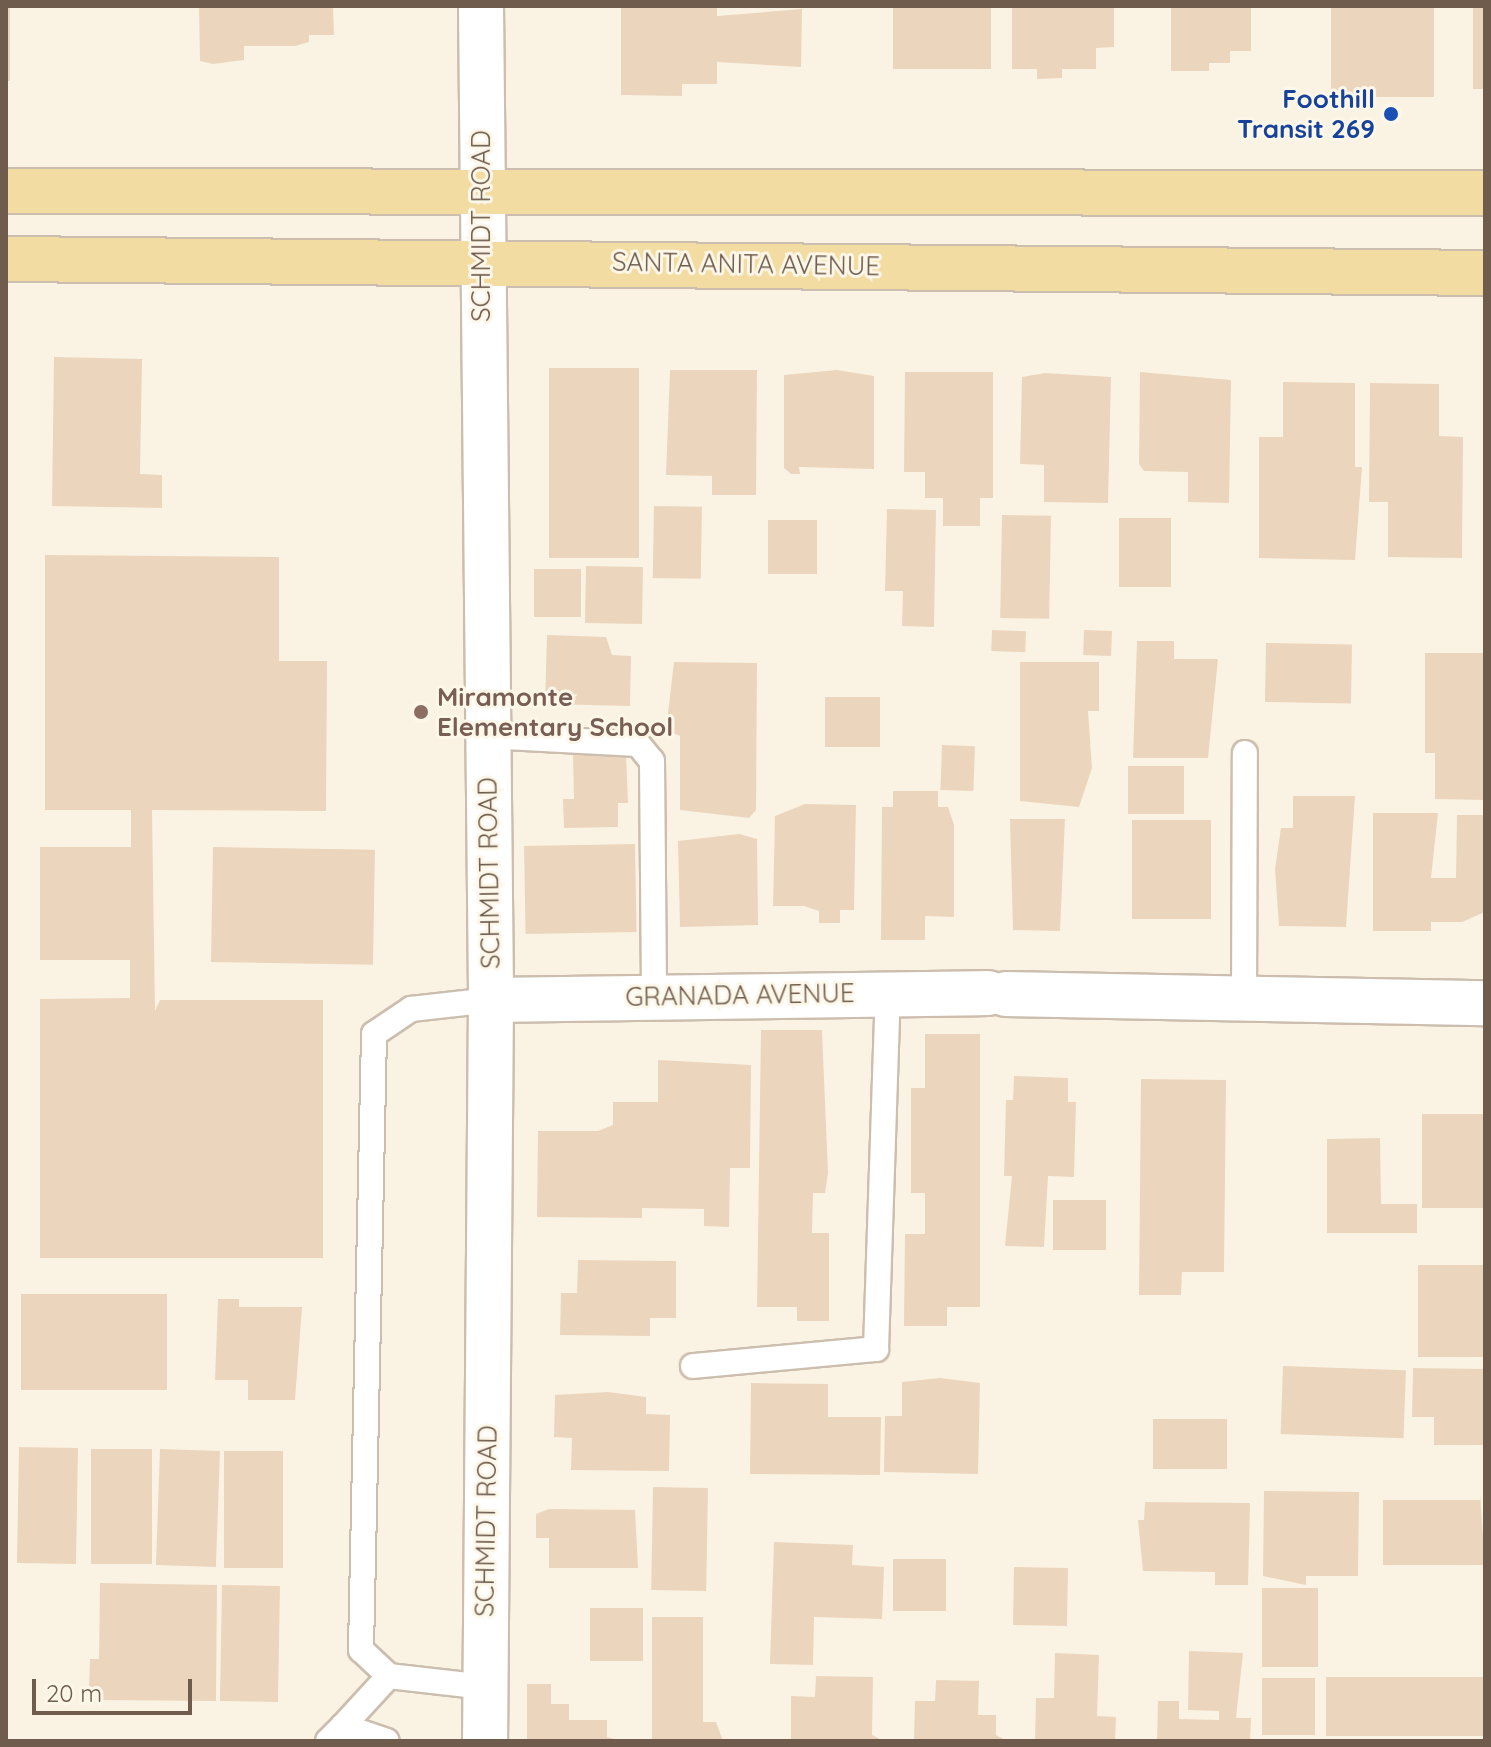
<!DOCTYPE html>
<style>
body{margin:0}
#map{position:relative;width:1491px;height:1747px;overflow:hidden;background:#faf3e3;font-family:Quicksand,sans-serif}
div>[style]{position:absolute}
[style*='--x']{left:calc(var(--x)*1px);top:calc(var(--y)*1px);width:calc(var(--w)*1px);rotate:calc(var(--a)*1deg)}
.building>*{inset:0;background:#ecd5bd;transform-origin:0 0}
.roads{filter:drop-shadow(2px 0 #ccbeae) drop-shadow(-2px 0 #ccbeae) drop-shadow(0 2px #ccbeae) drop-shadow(0 -2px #ccbeae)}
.service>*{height:24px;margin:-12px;padding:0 12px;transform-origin:12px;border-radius:12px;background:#fff}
.minor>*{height:44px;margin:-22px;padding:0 22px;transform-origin:22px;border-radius:22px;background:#fff}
.primary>*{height:44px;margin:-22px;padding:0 22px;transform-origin:22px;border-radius:22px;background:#f3dca1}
.dots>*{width:22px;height:22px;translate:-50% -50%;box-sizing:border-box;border:4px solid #fdf7e9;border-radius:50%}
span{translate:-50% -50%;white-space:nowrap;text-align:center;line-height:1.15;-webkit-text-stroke:6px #fdf7e9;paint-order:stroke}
.transit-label{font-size:26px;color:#164399;font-weight:700}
.right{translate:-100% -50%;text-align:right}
.street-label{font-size:26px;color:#6f5c4c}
.education-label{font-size:26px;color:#785e54;font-weight:700}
.left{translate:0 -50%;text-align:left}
.frame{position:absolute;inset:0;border:8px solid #6f5c4c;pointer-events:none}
.scale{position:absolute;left:32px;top:1679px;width:160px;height:36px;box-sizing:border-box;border:4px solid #6f5c4c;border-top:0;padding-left:10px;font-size:24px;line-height:28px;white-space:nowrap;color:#6f5c4c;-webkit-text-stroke:6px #fdf7e9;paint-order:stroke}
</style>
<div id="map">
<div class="building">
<div style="left:6px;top:6px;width:4px;height:75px"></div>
<div style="clip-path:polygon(199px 6px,333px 6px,334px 35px,309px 35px,309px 42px,295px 46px,244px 46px,244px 60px,213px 64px,200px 61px)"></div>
<div style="clip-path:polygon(621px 6px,717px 6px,717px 16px,802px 9px,801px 67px,717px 62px,717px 84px,682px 84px,682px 96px,621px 95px)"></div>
<div style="left:893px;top:6px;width:98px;height:63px"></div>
<div style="clip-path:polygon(1012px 6px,1114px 6px,1114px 47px,1096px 48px,1096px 69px,1062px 69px,1062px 78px,1037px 79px,1037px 69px,1012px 69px)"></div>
<div style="clip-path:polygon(1171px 6px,1251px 6px,1251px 51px,1230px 51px,1230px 63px,1209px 63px,1209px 71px,1171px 71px)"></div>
<div style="left:1473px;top:6px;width:12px;height:83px"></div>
<div style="left:1331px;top:7px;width:103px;height:90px"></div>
<div style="clip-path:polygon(54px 357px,142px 359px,140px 474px,162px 475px,162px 508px,52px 506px)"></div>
<div style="left:549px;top:368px;width:90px;height:190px"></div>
<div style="clip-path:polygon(670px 370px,757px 370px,756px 495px,712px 495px,712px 476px,666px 475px)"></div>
<div style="clip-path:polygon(837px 370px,874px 376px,874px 469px,799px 467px,800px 474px,791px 474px,784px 468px,784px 375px)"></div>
<div style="clip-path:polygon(905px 372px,993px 372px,993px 498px,980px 498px,980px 526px,943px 526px,943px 498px,925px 498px,925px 472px,904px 472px)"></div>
<div style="clip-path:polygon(1140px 372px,1231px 380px,1229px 503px,1188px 502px,1188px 472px,1144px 471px,1139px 464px)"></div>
<div style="clip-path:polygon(1045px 373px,1111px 377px,1108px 503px,1044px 502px,1044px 465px,1020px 464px,1022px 377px)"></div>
<div style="clip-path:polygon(1283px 382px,1355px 383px,1355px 467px,1362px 467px,1355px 560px,1259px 558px,1259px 437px,1283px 437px)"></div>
<div style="clip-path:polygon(1370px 383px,1439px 384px,1439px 436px,1463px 437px,1462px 558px,1388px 557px,1388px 502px,1369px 502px)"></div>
<div style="left:654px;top:506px;width:48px;height:72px;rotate:1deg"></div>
<div style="clip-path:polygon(887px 509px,936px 510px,934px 627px,902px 626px,903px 591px,885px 591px)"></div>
<div style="left:1002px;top:515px;width:49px;height:103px;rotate:1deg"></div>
<div style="left:1119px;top:518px;width:52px;height:69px"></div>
<div style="left:768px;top:520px;width:49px;height:54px"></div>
<div style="clip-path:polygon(45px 555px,279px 557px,279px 661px,327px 661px,326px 811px,152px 810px,155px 1011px,160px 1000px,323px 1000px,323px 1258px,40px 1258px,40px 999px,130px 998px,130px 960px,40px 960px,40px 847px,131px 847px,131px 810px,45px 810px)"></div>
<div style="left:586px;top:566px;width:57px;height:57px;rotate:1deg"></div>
<div style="left:534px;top:569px;width:47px;height:48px"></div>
<div style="left:992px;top:630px;width:34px;height:21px;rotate:2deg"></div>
<div style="left:1084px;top:630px;width:28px;height:25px;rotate:2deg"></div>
<div style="clip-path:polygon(547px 635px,606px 637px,612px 655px,631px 656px,630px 706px,545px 704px)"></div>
<div style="clip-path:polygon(1137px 641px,1174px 641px,1174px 659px,1218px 659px,1208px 758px,1133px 758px)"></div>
<div style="left:1266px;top:643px;width:86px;height:59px;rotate:1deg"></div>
<div style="clip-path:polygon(1425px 653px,1485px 653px,1485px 800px,1435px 799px,1435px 753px,1425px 753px)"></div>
<div style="clip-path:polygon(674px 662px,757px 663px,756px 810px,749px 818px,680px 810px,680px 736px,666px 730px)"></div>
<div style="clip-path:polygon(1020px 662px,1099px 662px,1099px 711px,1088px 711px,1092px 768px,1079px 807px,1020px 801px)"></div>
<div style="left:825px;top:697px;width:55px;height:50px"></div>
<div style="left:942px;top:745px;width:33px;height:45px;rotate:2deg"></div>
<div style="clip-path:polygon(626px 753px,628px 803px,618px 803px,618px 827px,564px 828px,563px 799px,574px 799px,573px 755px)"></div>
<div style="left:1128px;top:766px;width:56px;height:48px"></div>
<div style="clip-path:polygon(893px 791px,938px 791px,938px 807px,948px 807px,954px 825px,954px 917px,925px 916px,925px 940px,881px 940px,882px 807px,893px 807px)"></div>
<div style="clip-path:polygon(1293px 796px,1355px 796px,1346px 927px,1279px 926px,1275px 869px,1281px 828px,1293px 828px)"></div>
<div style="clip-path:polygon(805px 804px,856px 805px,854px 910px,840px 910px,840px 923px,819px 923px,819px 911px,804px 906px,773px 906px,775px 816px)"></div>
<div style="clip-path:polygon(1373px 813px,1438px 813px,1431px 878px,1456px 878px,1457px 815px,1485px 815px,1485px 912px,1462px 922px,1431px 922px,1431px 931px,1373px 931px)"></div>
<div style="clip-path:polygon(1010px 819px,1065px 819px,1060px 931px,1013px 930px)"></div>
<div style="left:1132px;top:820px;width:79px;height:99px"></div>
<div style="clip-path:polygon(739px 834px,757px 839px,758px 925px,680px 927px,678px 841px)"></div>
<div style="left:635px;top:844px;width:88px;height:111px;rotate:89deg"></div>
<div style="left:213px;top:847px;width:162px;height:115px;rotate:1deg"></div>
<div style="clip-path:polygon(761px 1030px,822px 1030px,828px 1173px,825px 1193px,813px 1193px,812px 1233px,829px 1233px,829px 1321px,797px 1321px,797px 1307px,757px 1307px)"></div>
<div style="clip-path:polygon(925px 1034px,980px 1034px,980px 1307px,947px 1307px,947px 1326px,904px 1326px,905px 1234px,925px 1234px,925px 1193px,911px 1193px,911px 1088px,925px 1088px)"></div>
<div style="clip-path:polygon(658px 1060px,751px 1065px,750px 1168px,730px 1168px,729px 1227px,704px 1226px,704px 1209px,642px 1208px,642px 1218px,537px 1217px,538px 1131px,598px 1131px,613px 1125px,613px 1102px,658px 1102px)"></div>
<div style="clip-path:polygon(1014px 1076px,1068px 1078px,1068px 1102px,1076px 1102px,1074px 1177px,1048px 1176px,1044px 1247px,1005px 1246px,1012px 1176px,1004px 1176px,1006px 1100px,1013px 1100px)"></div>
<div style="clip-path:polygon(1141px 1079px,1226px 1080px,1224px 1272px,1182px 1272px,1181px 1295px,1139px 1295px)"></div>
<div style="left:1485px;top:1114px;width:94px;height:63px;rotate:90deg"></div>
<div style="clip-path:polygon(1380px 1138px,1381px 1204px,1417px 1204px,1417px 1233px,1327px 1233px,1327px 1139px)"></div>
<div style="left:1053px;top:1200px;width:53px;height:50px"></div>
<div style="clip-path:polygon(578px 1260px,676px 1261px,676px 1318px,650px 1318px,650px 1336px,560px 1335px,561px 1293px,577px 1293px)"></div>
<div style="left:1418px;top:1265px;width:67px;height:92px"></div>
<div style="left:21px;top:1294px;width:146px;height:96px"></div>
<div style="clip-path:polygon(218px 1299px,239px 1299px,239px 1307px,302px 1307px,295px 1400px,248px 1400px,248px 1380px,215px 1380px)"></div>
<div style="left:1283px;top:1366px;width:123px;height:68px;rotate:2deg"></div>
<div style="clip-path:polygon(1413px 1368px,1485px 1369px,1485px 1445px,1434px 1445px,1434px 1417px,1412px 1417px)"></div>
<div style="clip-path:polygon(940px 1378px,980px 1383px,978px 1474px,884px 1472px,885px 1416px,902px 1416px,902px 1382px)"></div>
<div style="clip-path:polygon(751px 1383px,828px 1384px,828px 1417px,881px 1417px,880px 1475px,750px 1474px)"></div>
<div style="clip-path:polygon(608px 1392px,646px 1397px,646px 1414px,670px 1415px,669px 1471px,571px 1470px,572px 1438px,554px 1437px,555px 1395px)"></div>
<div style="left:1153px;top:1419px;width:74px;height:50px"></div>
<div style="left:19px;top:1447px;width:59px;height:116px;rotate:1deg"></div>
<div style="left:91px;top:1449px;width:61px;height:115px"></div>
<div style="left:160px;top:1449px;width:60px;height:116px;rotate:2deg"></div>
<div style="left:224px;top:1451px;width:59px;height:117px"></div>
<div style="left:653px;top:1487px;width:55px;height:103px;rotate:1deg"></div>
<div style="clip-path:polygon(1264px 1491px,1359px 1492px,1358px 1576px,1306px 1576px,1306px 1585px,1263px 1576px)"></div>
<div style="clip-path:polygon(1480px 1494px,1485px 1565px,1383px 1565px,1383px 1500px,1480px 1500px)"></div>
<div style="clip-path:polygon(1145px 1502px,1250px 1503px,1248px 1585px,1215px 1585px,1215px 1572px,1143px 1571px,1138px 1520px,1144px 1520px)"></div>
<div style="clip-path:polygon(549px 1509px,635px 1510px,638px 1568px,549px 1568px,549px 1538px,536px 1538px,536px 1514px)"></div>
<div style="clip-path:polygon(774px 1542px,853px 1545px,852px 1565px,884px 1567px,882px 1619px,814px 1617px,813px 1665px,770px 1664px)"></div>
<div style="left:893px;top:1559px;width:53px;height:52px"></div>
<div style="left:1014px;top:1567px;width:54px;height:58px;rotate:1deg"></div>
<div style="clip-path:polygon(100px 1583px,217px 1585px,216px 1701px,99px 1700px,99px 1689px,89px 1688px,90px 1659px,99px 1659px)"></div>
<div style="left:222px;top:1585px;width:58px;height:116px;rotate:1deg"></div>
<div style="left:1262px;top:1588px;width:56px;height:79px"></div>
<div style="left:590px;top:1608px;width:53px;height:53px"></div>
<div style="clip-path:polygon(652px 1617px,703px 1617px,703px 1722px,716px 1722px,723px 1741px,652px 1741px)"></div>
<div style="clip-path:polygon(1189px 1651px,1243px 1653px,1236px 1718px,1251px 1718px,1250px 1741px,1157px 1741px,1158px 1701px,1179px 1701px,1179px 1719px,1219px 1720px,1219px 1711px,1188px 1710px)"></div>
<div style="clip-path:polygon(1055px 1653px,1099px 1655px,1097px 1716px,1116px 1717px,1115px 1741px,1035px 1741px,1036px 1698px,1054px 1698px)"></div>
<div style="clip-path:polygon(816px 1676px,873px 1677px,872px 1735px,884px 1741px,791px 1741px,791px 1696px,815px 1697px)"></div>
<div style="left:1326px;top:1677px;width:159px;height:59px"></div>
<div style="left:1262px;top:1678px;width:53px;height:57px"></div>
<div style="clip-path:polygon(936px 1680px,979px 1681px,978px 1715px,996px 1715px,996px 1735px,1007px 1741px,914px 1741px,915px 1701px,935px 1701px)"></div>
<div style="clip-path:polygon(527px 1684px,551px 1684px,551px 1704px,569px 1704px,569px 1720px,607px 1720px,607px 1737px,622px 1741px,527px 1741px)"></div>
</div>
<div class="roads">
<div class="service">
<div style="--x:486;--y:736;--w:152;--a:3"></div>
<div style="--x:638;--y:744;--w:22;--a:51"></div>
<div style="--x:652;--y:761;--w:236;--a:89.5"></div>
<div style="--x:1244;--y:1000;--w:247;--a:-89.8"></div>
<div style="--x:693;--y:1366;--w:184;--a:-5.3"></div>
<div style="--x:876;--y:1349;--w:357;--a:-88.1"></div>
<div style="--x:485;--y:1687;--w:97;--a:-173.5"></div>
<div style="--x:389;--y:1676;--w:38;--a:-137"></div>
<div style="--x:361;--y:1650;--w:616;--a:-88.79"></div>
<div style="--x:374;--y:1034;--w:45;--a:-34"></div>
<div style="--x:411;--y:1009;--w:81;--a:-6.4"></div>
<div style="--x:343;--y:1726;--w:68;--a:-47.4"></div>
<div style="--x:328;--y:1741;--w:21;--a:-45"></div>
<div style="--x:343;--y:1726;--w:46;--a:18.8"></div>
</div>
<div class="minor">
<div style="--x:481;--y:6;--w:994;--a:89.42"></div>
<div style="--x:491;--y:1000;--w:741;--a:90.46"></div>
<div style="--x:1006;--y:994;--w:479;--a:1.1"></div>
<div style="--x:491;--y:1000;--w:497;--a:-0.8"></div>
</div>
<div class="primary">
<div style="--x:6;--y:191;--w:1479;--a:0.08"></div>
<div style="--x:6;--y:259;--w:1479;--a:0.54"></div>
</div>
</div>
<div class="dots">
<div style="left:1391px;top:114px;background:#1a4fb4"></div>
<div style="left:421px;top:712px;background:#8d6e63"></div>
</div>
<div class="transit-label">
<span class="right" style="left:1375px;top:114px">Foothill<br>Transit 269</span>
</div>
<div class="street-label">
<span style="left:481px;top:226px;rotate:-90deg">SCHMIDT ROAD</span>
<span style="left:746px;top:264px;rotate:1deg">SANTA ANITA AVENUE</span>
<span style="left:489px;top:873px;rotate:-91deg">SCHMIDT ROAD</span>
<span style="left:740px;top:995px;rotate:-1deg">GRANADA AVENUE</span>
<span style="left:486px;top:1521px;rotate:-89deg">SCHMIDT ROAD</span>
</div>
<div class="education-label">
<span class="left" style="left:437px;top:712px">Miramonte<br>Elementary School</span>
</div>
<div class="frame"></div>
<div class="scale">20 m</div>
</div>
